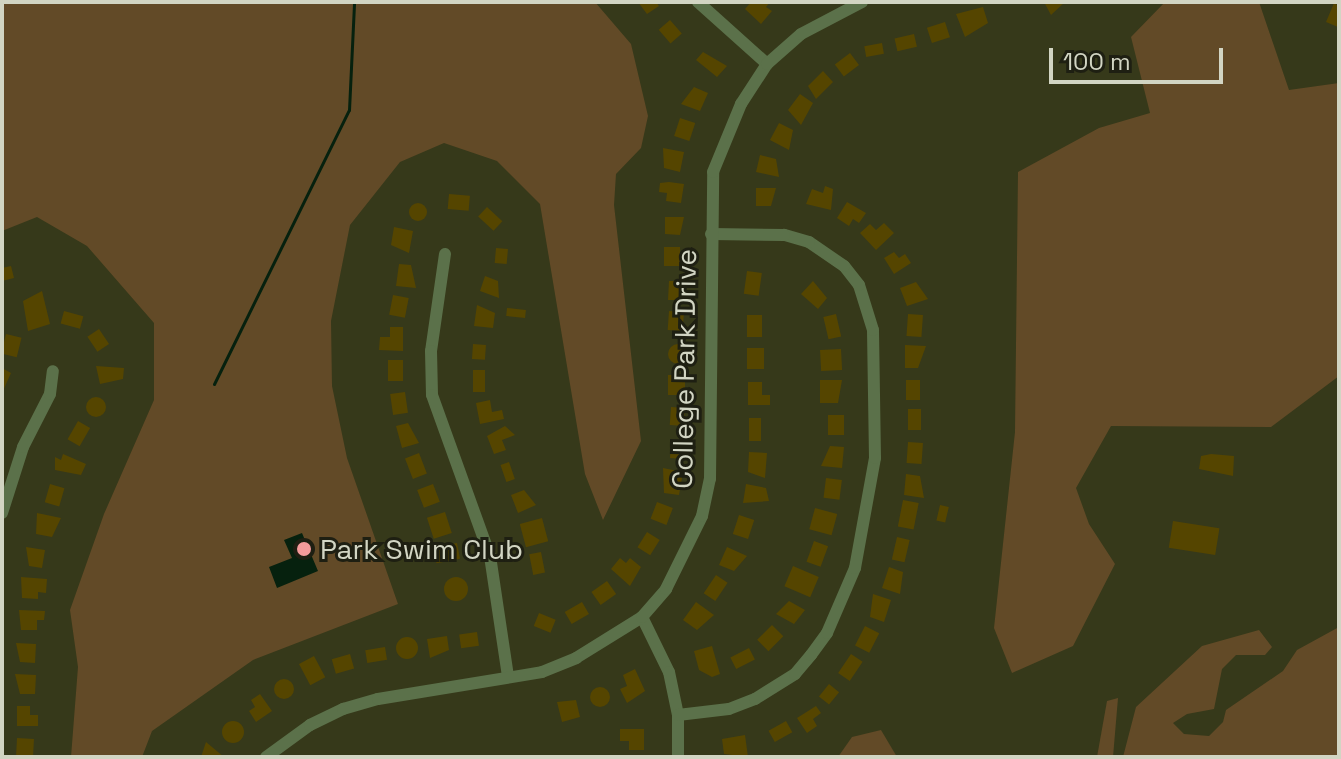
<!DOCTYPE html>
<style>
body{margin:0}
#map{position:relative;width:1341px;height:759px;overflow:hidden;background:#36391a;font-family:"Space Grotesk",sans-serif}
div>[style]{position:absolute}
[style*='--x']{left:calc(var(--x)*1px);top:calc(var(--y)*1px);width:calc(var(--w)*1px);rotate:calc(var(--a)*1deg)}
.green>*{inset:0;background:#624a27}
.water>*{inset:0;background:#06210e}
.stream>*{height:3px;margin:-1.5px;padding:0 1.5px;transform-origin:1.5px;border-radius:1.5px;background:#06210e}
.building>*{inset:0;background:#554500;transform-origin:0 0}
.round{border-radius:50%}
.minor>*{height:12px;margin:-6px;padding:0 6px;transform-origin:6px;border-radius:6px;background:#5b714a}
.dots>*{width:22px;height:22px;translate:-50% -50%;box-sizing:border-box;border:4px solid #1e1f12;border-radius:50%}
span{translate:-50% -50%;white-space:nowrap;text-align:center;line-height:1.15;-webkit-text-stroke:6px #1e1f12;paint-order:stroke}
.street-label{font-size:28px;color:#d2d5c3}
.poi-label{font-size:28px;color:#d2d5c3}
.left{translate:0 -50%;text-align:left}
.frame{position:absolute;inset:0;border:4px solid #d2d5c3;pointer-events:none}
.scale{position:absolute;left:1049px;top:48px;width:174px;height:36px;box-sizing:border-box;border:4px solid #d2d5c3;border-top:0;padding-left:10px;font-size:24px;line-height:28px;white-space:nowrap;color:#d2d5c3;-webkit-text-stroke:6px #1e1f12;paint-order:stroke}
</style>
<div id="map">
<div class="green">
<div style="clip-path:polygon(2px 2px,595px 2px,631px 44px,648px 116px,641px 148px,616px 174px,614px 205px,641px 441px,603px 520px,585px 474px,540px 204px,497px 161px,444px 143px,400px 162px,350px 225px,331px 321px,332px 386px,347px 458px,398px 604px,253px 660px,152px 731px,142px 757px,71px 757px,78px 667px,70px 610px,104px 514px,154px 400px,154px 323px,87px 246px,37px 217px,2px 231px)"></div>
<div style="clip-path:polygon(1165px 2px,1259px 2px,1289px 90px,1339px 83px,1339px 376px,1271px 427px,1111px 426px,1076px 488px,1089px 524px,1115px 564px,1073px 646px,1012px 673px,994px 628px,1015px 432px,1018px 172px,1099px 128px,1150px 113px,1131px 37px)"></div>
<div style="clip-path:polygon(1339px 627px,1339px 757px,1123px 757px,1136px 707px,1202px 646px,1259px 630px,1272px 647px,1265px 655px,1236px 655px,1222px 669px,1214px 709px,1187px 714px,1173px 723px,1184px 734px,1209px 736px,1223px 722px,1226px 710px,1283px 671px,1297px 650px)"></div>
<div style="clip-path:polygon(1118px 698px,1113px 757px,1097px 757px,1107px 701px)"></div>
<div style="clip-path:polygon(881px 730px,897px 757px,838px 757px,852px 737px)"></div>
</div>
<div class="water">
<div style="clip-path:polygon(302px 533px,318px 571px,277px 588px,269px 567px,292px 558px,284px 540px)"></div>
</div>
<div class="stream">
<div style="--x:214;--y:384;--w:305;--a:-63.8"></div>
<div style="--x:349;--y:110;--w:108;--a:-87.3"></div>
</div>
<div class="building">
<div style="clip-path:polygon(638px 2px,656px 2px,659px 6px,647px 14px)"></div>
<div style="clip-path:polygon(751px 2px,770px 2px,766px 7px,772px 11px,761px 24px,745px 9px)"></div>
<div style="clip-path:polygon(1044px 2px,1065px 2px,1051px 15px)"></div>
<div style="clip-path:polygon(1334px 3px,1339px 6px,1338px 27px,1326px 22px)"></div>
<div style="clip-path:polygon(983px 7px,988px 23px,965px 37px,956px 14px)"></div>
<div style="left:670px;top:20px;width:18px;height:15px;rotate:49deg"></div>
<div style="left:945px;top:22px;width:16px;height:19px;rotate:72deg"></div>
<div style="left:914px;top:34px;width:13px;height:20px;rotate:77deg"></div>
<div style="left:882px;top:43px;width:11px;height:18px;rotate:80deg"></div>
<div style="clip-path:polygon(703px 52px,727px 66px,717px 77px,696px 60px)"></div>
<div style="left:850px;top:53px;width:15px;height:19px;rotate:53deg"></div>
<div style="clip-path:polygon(823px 71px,833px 82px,816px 99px,808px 86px)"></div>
<div style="clip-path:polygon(694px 87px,708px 93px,700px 111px,681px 104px)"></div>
<div style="clip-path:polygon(800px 94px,813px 103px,801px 125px,788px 110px)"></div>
<div style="left:680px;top:118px;width:16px;height:19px;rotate:18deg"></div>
<div style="clip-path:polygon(779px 123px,793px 130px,789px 150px,770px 140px)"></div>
<div style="clip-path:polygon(663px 148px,684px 152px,680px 172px,664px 168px)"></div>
<div style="clip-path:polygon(760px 155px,776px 159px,779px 177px,756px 172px)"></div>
<div style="clip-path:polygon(669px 182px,684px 184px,681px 203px,666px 201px,667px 193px,659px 192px,660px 183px)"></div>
<div style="clip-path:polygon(825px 186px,833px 189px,831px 210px,806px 204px,812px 189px,823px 193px)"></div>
<div style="clip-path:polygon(756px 188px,776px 188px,771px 206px,756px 206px)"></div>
<div style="left:449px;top:194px;width:21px;height:15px;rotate:5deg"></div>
<div style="clip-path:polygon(847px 202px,866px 213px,859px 223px,853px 219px,849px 226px,837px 218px)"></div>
<div class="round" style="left:409px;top:203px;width:18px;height:18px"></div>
<div style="left:487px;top:207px;width:21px;height:13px;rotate:43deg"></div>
<div style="clip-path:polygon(665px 217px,684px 217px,680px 235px,665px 234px)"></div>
<div style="clip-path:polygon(884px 223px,894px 233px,876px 250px,860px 233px,870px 224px,876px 230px)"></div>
<div style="clip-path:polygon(394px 227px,413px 231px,409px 253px,391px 245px)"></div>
<div style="left:664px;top:247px;width:16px;height:19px"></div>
<div style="left:496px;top:248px;width:12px;height:15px;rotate:5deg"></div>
<div style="clip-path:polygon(894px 252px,899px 258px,905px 254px,911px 263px,894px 274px,884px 258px)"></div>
<div style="clip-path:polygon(399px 264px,411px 265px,416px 288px,396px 286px)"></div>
<div style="clip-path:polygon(11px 266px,14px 278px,2px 281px,2px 268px)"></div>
<div style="left:747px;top:271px;width:15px;height:23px;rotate:8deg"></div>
<div style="clip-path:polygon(485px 276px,498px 281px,499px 298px,480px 291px)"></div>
<div style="clip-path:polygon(669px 281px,686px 281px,681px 300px,668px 300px)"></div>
<div style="clip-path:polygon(813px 281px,827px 298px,818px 309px,801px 294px)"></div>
<div style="clip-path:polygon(916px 282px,928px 299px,907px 306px,900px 288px)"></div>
<div style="clip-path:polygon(42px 291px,50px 324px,28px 331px,23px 301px)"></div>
<div style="left:393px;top:295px;width:16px;height:20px;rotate:11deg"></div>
<div style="clip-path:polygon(477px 305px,495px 313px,493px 328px,474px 326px)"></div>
<div style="left:507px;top:308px;width:19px;height:8px;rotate:6deg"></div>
<div style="left:64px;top:311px;width:20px;height:13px;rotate:15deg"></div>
<div style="left:669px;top:311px;width:15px;height:19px;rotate:4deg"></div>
<div style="left:836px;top:314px;width:23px;height:13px;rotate:77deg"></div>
<div style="left:908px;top:314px;width:15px;height:22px;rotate:4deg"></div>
<div style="left:747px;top:315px;width:15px;height:22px"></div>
<div style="clip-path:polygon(390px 327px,403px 327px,403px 351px,379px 350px,380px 337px,390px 337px)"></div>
<div style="left:99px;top:329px;width:18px;height:14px;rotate:56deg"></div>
<div style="left:6px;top:334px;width:16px;height:20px;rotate:14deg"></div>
<div style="left:473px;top:344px;width:13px;height:15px;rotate:4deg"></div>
<div class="round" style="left:668px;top:344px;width:20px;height:20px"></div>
<div style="clip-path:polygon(905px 345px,926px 346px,918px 368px,905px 368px)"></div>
<div style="left:747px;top:348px;width:17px;height:21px"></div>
<div style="left:841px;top:349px;width:21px;height:21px;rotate:87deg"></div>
<div style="left:388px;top:360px;width:15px;height:21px"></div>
<div style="clip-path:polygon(96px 366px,124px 368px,123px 379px,100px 384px)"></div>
<div style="clip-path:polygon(2px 368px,11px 373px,2px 393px)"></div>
<div style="left:473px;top:370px;width:12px;height:22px"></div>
<div style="left:668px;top:375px;width:17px;height:20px"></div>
<div style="clip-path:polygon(820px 380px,842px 380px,838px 403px,820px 403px)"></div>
<div style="left:906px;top:380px;width:14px;height:20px"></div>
<div style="clip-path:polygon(748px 382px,762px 382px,762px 395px,770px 395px,770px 405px,748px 405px)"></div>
<div style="left:405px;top:392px;width:21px;height:15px;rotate:82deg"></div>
<div class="round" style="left:86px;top:397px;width:20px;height:20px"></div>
<div style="clip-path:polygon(490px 400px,492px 412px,502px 410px,504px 419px,480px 424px,476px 403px)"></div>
<div style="left:671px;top:407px;width:14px;height:18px;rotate:4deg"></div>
<div style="left:908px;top:409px;width:13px;height:21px"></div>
<div style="left:828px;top:415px;width:16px;height:20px"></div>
<div style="left:749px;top:418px;width:12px;height:23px"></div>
<div style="left:78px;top:421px;width:14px;height:21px;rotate:30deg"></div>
<div style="clip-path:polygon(408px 423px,419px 443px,402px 448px,396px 426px)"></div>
<div style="clip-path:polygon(505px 426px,515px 435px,502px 440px,506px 450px,494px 454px,487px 436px)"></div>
<div style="clip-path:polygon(671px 440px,690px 441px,684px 459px,670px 458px)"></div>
<div style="left:908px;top:442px;width:15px;height:21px;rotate:4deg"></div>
<div style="clip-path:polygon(830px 446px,844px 447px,842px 468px,821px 466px)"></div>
<div style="clip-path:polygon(749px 452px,767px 453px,765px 478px,748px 472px)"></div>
<div style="left:419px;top:453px;width:22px;height:15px;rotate:69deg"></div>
<div style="clip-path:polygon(63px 454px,86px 464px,81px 475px,55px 470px,55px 457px,61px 460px)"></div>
<div style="clip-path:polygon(1211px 454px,1234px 456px,1233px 476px,1199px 469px,1201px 456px)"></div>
<div style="left:509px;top:462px;width:18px;height:9px;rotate:71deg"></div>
<div style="clip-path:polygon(663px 468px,683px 472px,679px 495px,664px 493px)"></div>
<div style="clip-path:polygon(906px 474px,920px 476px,924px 498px,904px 495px)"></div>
<div style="left:826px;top:478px;width:16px;height:20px;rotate:7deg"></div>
<div style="left:50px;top:484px;width:15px;height:19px;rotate:16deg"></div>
<div style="left:433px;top:484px;width:19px;height:17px;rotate:69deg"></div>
<div style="clip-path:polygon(746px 484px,766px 488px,769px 501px,743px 503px)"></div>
<div style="clip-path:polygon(524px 490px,536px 505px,518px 513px,511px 495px)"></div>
<div style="left:903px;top:500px;width:16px;height:27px;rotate:11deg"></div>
<div style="left:657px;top:502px;width:17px;height:18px;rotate:21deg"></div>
<div style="left:940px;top:505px;width:9px;height:16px;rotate:13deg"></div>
<div style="left:815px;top:508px;width:23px;height:22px;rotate:15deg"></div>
<div style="left:445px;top:512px;width:22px;height:19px;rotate:72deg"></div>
<div style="clip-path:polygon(37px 513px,61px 518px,52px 537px,36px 534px)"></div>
<div style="left:739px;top:515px;width:16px;height:20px;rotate:18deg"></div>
<div style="left:542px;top:518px;width:24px;height:23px;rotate:75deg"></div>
<div style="left:1173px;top:521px;width:47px;height:27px;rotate:9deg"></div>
<div style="left:647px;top:532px;width:15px;height:18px;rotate:32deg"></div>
<div style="left:897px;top:537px;width:13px;height:23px;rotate:13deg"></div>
<div style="left:814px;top:541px;width:15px;height:22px;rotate:20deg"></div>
<div style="left:457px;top:543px;width:16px;height:24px;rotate:79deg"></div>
<div style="clip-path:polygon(26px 547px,45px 550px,42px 568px,29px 566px)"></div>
<div style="clip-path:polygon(727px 547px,747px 556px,734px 571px,719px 565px)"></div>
<div style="left:541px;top:552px;width:21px;height:12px;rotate:79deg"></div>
<div style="clip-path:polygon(620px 558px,626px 563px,630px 558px,641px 567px,630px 586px,611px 569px)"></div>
<div style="left:793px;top:566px;width:28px;height:22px;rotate:23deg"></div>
<div style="clip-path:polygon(889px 567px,903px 572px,900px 594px,882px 588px)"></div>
<div style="left:716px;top:575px;width:14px;height:22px;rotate:34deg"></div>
<div class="round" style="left:444px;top:577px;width:24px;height:24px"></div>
<div style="clip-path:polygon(21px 577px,47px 579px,46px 593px,38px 592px,38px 599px,22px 598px)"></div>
<div style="left:607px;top:581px;width:16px;height:19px;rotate:55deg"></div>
<div style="clip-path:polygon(873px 594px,891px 600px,884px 622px,870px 617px)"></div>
<div style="clip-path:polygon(789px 601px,805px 610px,794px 624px,776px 614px)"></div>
<div style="left:582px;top:602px;width:14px;height:20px;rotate:60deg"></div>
<div style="clip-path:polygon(696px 602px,714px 615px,697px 630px,683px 620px)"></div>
<div style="clip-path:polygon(19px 610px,45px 611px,44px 620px,37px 620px,37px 630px,21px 630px)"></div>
<div style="left:539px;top:613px;width:18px;height:14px;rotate:22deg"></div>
<div style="left:772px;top:625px;width:16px;height:21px;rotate:45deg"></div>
<div style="left:865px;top:626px;width:16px;height:22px;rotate:27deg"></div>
<div style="left:477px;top:632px;width:14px;height:18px;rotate:82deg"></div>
<div style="clip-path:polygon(447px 636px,449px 650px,430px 658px,427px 639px)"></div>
<div class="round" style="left:396px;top:637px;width:22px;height:22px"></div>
<div style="clip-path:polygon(16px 643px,36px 644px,35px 663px,20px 662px)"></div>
<div style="clip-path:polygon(712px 646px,720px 674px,712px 677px,699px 670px,694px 651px)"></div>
<div style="left:385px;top:647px;width:13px;height:20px;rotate:81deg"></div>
<div style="left:749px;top:648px;width:13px;height:21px;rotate:63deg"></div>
<div style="left:350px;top:654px;width:15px;height:19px;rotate:74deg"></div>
<div style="left:851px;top:654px;width:14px;height:23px;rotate:34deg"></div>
<div style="left:314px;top:656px;width:24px;height:17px;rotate:62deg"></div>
<div style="clip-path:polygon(635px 669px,645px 691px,627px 703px,620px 689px,627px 686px,623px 675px)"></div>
<div style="clip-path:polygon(15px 674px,36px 675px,35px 694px,20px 694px)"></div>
<div class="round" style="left:274px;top:679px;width:20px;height:20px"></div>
<div style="left:829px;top:684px;width:13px;height:16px;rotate:39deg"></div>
<div class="round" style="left:590px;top:687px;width:20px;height:20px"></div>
<div style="clip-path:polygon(260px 694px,272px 711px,256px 722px,249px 711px,255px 707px,251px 700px)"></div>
<div style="clip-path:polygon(576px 700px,580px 717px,562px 722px,557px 702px)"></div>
<div style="clip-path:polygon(17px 706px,30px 706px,30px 715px,38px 715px,38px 726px,17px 726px)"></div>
<div style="clip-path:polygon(816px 706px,821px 713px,813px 719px,817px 726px,807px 733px,797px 718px)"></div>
<div class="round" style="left:222px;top:721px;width:22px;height:22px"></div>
<div style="left:786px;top:721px;width:13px;height:20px;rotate:61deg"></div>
<div style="clip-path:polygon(620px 729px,644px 729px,644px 750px,629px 750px,629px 741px,620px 741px)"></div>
<div style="clip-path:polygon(745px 735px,748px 757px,724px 754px,722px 739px)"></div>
<div style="left:17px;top:738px;width:17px;height:19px;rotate:3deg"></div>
<div style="clip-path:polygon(206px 742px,224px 757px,201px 757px)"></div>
</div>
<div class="minor">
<div style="--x:698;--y:2;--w:93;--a:41.9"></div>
<div style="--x:445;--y:254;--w:98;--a:98.2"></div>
<div style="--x:431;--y:351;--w:44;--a:88.7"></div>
<div style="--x:432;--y:395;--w:171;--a:70.2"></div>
<div style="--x:490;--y:556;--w:122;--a:81.5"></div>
<div style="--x:2;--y:513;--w:69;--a:-72.3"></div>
<div style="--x:23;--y:447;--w:59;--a:-63"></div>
<div style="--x:50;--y:394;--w:23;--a:-83"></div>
<div style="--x:642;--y:617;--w:61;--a:63.9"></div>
<div style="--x:669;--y:672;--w:44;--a:78.2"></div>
<div style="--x:678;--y:715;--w:42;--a:90"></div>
<div style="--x:678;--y:715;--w:51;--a:-6.7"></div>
<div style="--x:729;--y:709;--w:28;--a:-21"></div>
<div style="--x:755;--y:699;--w:47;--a:-32"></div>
<div style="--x:795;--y:674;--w:25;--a:-50"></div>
<div style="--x:811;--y:655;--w:27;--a:-54"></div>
<div style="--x:827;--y:633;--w:71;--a:-66.7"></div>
<div style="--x:855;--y:568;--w:112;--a:-79.7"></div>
<div style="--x:875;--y:458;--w:128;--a:-90.9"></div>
<div style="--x:873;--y:330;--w:47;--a:-107.3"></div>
<div style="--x:859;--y:285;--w:24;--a:-128"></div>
<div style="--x:844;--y:266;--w:42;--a:-145.6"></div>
<div style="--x:809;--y:242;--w:26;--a:-164"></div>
<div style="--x:784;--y:235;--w:73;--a:-179.2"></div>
<div style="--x:266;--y:757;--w:54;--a:-36"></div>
<div style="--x:310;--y:725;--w:37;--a:-26"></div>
<div style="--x:343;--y:709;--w:36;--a:-16"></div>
<div style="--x:378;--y:699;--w:166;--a:-9.3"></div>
<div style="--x:542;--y:672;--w:37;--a:-22"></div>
<div style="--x:576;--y:658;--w:78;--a:-31.8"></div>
<div style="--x:642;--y:617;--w:37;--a:-49"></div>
<div style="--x:666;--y:589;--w:81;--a:-63.7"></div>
<div style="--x:702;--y:516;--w:38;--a:-78"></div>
<div style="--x:710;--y:479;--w:307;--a:-89.4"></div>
<div style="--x:713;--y:172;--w:74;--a:-67.6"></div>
<div style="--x:741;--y:104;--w:48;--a:-57"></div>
<div style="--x:767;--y:64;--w:45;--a:-41.4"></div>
<div style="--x:801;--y:34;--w:69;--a:-27.7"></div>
</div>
<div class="dots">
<div style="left:304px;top:549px;background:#f59b9b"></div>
</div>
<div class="street-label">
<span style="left:684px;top:369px;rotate:-89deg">College Park Drive</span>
</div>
<div class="poi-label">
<span class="left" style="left:320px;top:549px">Park Swim Club</span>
</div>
<div class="frame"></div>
<div class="scale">100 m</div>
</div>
